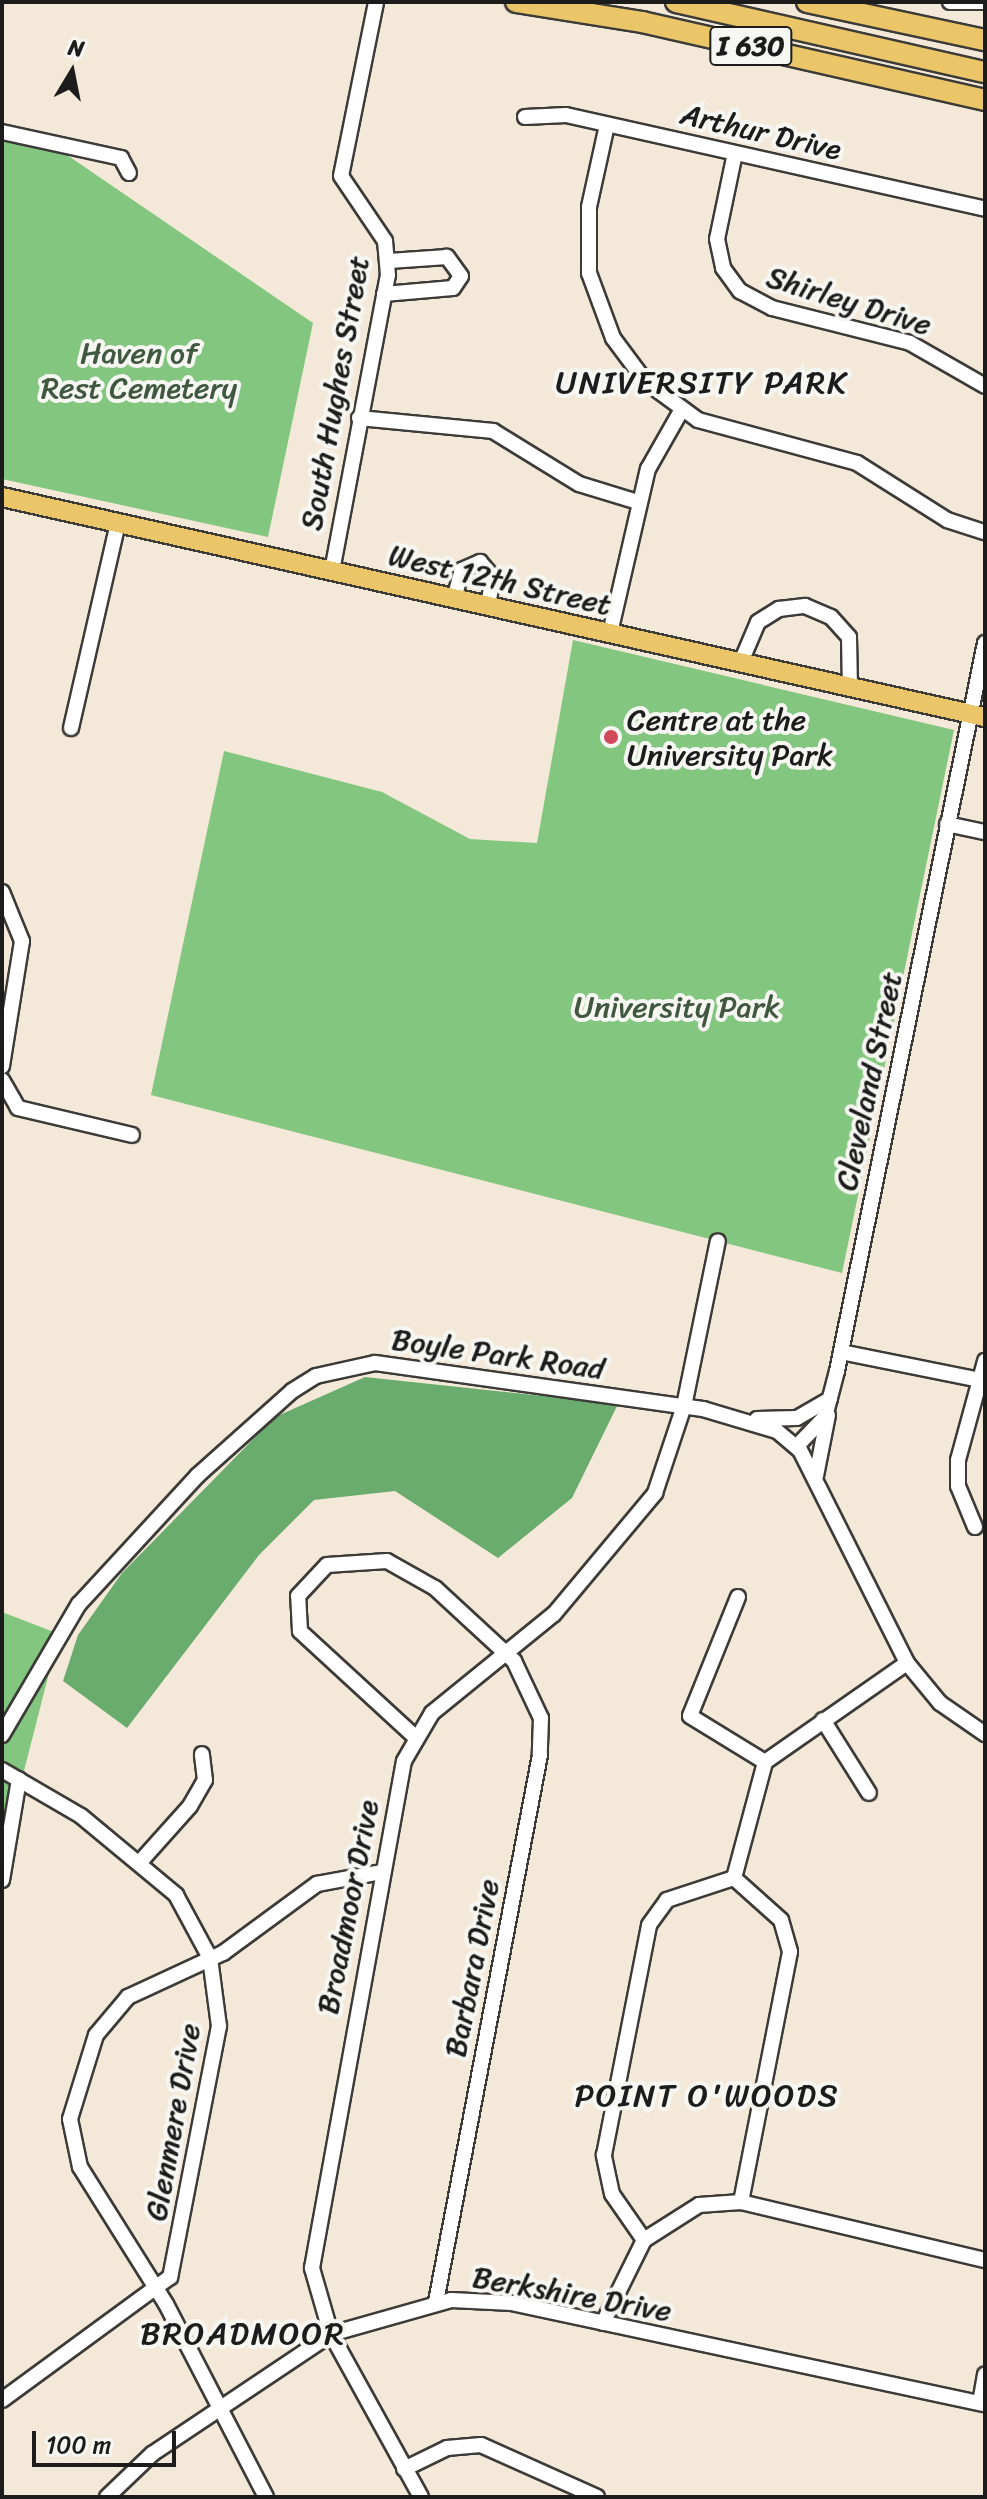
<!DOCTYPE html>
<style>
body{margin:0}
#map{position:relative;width:987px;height:2499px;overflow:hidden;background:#f4e9d8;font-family:Sriracha,sans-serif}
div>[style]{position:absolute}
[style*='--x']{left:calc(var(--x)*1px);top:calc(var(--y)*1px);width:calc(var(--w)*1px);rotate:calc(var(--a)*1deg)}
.green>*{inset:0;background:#83c67f}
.forest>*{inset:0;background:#6aab6e}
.roads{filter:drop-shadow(2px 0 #3c3b38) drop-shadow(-2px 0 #3c3b38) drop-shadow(0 2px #3c3b38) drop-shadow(0 -2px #3c3b38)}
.minor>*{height:14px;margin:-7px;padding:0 7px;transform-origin:7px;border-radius:7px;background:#fff}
.major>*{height:18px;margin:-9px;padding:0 9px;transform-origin:9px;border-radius:9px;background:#ebc669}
.highway>*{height:20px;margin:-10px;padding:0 10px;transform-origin:10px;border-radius:10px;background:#ebc669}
.dots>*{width:22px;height:22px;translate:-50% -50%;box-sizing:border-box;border:4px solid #f6f6f2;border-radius:50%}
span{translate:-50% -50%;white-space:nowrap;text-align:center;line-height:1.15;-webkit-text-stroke:8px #f6f6f2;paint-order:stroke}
.shield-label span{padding:2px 6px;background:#f6f6f2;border:2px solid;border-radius:6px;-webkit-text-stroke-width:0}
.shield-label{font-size:28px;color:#1c1c1c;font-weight:700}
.street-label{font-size:30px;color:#1c1c1c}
.park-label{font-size:30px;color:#40583f}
.poi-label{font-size:30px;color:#1c1c1c}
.left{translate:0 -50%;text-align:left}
.neighbourhood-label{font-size:32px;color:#1c1c1c;letter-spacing:2px}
.frame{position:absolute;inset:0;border:4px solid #1c1c1c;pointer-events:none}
.north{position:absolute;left:32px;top:32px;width:80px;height:80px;-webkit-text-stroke:6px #f6f6f2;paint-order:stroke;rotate:10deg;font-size:22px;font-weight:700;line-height:32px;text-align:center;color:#1c1c1c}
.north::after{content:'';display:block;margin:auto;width:28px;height:36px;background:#1c1c1c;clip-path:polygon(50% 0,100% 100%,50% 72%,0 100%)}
.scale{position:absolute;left:32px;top:2431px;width:144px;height:36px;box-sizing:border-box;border:4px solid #1c1c1c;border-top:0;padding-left:10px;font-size:24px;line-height:28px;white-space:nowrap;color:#1c1c1c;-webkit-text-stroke:6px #f6f6f2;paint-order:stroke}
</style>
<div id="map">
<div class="green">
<div style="clip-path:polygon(2px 140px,67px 155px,313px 323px,268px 537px,2px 479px)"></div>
<div style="clip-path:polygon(573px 640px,954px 730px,842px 1273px,151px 1095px,224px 751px,382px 792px,470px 839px,537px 843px)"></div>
<div style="clip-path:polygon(2px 1612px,59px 1634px,2px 1857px)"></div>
</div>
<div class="forest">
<div style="clip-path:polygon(365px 1377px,618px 1404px,572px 1498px,498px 1558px,395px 1491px,314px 1500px,259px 1555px,127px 1728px,63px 1681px,78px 1635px,122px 1573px,275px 1417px)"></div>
</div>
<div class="roads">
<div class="minor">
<div style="--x:950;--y:2;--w:33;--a:0"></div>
<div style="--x:525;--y:117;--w:41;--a:-2.8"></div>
<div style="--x:566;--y:115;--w:429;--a:12.6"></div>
<div style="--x:607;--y:125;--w:84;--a:102.4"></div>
<div style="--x:589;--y:207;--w:66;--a:90"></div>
<div style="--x:589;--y:273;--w:69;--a:69.7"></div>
<div style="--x:613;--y:338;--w:54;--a:53.3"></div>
<div style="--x:645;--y:381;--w:66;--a:36.3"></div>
<div style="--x:698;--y:420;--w:165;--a:15.1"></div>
<div style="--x:857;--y:463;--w:107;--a:32.3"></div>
<div style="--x:947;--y:520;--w:40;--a:18"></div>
<div style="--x:2;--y:132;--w:122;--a:12.3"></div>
<div style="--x:121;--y:158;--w:17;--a:62"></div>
<div style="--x:735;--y:153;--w:88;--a:101.8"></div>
<div style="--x:717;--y:239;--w:30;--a:78"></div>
<div style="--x:723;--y:268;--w:29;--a:54"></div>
<div style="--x:740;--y:291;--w:36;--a:28"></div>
<div style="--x:772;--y:308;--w:142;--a:14.2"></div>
<div style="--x:910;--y:343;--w:86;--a:29.8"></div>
<div style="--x:384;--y:294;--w:69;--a:-5"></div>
<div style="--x:453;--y:288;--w:14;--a:-56"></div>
<div style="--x:461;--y:276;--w:24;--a:-126"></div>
<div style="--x:447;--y:257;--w:58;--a:176.1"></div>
<div style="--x:359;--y:418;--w:135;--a:5.5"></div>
<div style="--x:493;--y:431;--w:101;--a:31.6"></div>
<div style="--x:579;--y:484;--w:62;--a:17"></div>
<div style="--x:332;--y:571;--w:301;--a:-79.3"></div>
<div style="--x:388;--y:275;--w:34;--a:-95"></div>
<div style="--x:385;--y:241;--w:78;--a:-124.1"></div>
<div style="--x:341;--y:176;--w:177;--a:-78.6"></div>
<div style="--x:454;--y:599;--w:30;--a:-75"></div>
<div style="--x:462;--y:570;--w:20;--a:-24"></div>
<div style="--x:480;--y:562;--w:20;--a:49"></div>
<div style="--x:493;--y:577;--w:29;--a:100"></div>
<div style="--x:610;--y:633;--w:168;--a:-77"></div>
<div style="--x:648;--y:469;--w:67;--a:-60.4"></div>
<div style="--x:741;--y:662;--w:43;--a:-67"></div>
<div style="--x:758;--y:622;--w:25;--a:-32"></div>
<div style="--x:779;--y:609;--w:26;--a:-7"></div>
<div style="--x:805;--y:606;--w:28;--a:23"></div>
<div style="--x:831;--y:617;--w:27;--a:48"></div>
<div style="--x:849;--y:637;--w:50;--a:88.9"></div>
<div style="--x:71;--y:728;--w:210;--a:-77.1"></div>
<div style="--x:947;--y:824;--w:39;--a:12"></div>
<div style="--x:2;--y:892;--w:53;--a:67.8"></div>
<div style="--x:22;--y:941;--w:127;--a:99.1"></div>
<div style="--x:2;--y:1080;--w:32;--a:60"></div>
<div style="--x:18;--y:1108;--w:117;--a:13.3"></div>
<div style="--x:841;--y:1352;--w:147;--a:11.4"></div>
<div style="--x:757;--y:1419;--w:40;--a:-1.4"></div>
<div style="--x:797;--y:1418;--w:38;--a:-30"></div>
<div style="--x:797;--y:1446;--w:40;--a:-46"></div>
<div style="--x:825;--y:1417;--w:48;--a:-75.4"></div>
<div style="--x:837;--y:1371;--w:743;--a:-78.51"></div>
<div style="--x:816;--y:1476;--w:62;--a:-78.9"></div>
<div style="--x:975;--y:1527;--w:44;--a:-112.5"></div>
<div style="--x:958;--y:1486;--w:26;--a:-90"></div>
<div style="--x:958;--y:1460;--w:103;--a:-74.7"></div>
<div style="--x:738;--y:1597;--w:128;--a:112"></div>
<div style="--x:690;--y:1716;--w:88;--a:31.5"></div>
<div style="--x:823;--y:1720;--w:86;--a:57.8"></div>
<div style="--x:2;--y:1735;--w:152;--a:-59.6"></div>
<div style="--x:79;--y:1604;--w:174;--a:-47.3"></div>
<div style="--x:197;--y:1476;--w:127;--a:-41.8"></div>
<div style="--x:292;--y:1391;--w:28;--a:-32"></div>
<div style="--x:316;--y:1376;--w:60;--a:-12.4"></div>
<div style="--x:375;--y:1363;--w:331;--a:8"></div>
<div style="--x:703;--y:1409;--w:77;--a:16.6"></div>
<div style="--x:777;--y:1431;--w:30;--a:40"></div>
<div style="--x:800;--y:1450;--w:238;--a:63.3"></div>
<div style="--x:907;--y:1663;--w:52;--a:50.5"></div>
<div style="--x:940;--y:1703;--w:55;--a:34.6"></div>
<div style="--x:414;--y:1736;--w:155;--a:-137.4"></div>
<div style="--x:300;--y:1631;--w:35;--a:-93"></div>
<div style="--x:298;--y:1596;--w:42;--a:-46.9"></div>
<div style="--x:327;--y:1565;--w:60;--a:-3.8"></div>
<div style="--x:387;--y:1561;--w:55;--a:29.4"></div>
<div style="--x:435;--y:1588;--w:108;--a:42.7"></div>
<div style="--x:514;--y:1661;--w:63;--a:64.7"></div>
<div style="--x:541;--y:1718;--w:37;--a:92"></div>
<div style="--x:540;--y:1755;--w:557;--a:100.77"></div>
<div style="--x:2;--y:1770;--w:91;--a:30.2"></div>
<div style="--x:81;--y:1816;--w:124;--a:39.7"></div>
<div style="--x:176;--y:1895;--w:72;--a:61.6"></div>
<div style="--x:210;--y:1958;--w:69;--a:82.5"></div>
<div style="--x:219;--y:2026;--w:256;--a:101"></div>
<div style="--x:170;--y:2277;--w:208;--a:143.8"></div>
<div style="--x:140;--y:1862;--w:75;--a:-48.2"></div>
<div style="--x:190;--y:1806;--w:30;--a:-60"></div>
<div style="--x:205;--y:1780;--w:26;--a:-97"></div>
<div style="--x:734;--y:1878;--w:63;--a:41.8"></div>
<div style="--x:781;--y:1920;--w:33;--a:74"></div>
<div style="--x:790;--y:1952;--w:255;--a:101.1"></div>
<div style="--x:734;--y:1878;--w:120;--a:-75"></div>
<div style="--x:765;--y:1762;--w:173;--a:-34.9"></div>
<div style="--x:2;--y:1880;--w:102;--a:-80.4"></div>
<div style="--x:644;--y:2240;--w:56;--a:-124.8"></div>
<div style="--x:612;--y:2194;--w:40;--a:-102"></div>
<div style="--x:604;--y:2155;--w:234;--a:-78.9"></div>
<div style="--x:649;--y:1925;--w:31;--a:-54"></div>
<div style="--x:667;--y:1900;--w:71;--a:-18.2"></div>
<div style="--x:603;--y:2323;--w:93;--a:-63.7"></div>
<div style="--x:644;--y:2240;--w:65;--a:-32.5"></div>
<div style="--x:699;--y:2205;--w:42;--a:-4.1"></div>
<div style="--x:741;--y:2202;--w:251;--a:13.4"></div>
<div style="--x:980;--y:2403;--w:29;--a:-80"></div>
<div style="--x:404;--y:2469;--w:48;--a:-26"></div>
<div style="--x:447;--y:2448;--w:34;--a:-5"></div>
<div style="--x:481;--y:2445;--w:127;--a:24.1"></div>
<div style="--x:107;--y:2497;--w:62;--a:-43.7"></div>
<div style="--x:152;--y:2454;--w:216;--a:-33.8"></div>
<div style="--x:331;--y:2334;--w:125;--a:-15.8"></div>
<div style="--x:451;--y:2300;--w:61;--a:2.8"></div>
<div style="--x:512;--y:2303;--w:484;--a:12.1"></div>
<div style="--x:266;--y:2497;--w:217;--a:-117.4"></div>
<div style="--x:166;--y:2304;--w:162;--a:-122.1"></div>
<div style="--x:80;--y:2167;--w:49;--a:-101.8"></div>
<div style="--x:70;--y:2119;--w:88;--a:-72.8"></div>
<div style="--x:96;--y:2035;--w:50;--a:-49.9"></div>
<div style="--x:128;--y:1997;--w:105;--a:-24.9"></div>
<div style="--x:223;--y:1953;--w:117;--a:-36.3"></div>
<div style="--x:317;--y:1884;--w:65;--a:-10.6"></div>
<div style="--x:421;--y:2497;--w:186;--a:-118.9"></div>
<div style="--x:331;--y:2334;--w:69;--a:-106.1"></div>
<div style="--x:312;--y:2268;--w:515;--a:-79.72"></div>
<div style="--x:404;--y:1761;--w:56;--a:-59.7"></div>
<div style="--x:432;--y:1713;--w:157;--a:-39.1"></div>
<div style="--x:554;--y:1614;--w:158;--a:-50.1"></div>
<div style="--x:655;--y:1493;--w:92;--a:-71.6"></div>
<div style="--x:684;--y:1406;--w:168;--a:-78.4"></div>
</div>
<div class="major">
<div style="--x:2;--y:497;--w:1007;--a:12.62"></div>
</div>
<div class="highway">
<div style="--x:516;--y:2;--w:128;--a:9"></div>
<div style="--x:642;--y:22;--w:352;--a:12.8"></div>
<div style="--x:676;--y:2;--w:317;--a:12.8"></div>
<div style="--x:807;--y:2;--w:182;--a:12.1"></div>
</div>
</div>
<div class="dots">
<div style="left:611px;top:737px;background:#d1495b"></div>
</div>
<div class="shield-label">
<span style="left:751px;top:46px">I 630</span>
</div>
<div class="street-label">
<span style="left:761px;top:132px;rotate:13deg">Arthur Drive</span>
<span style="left:849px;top:301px;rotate:17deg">Shirley Drive</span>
<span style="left:335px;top:393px;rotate:-80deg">South Hughes Street</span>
<span style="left:500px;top:580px;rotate:13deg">West 12th Street</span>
<span style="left:869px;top:1081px;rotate:-78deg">Cleveland Street</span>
<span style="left:498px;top:1354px;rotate:8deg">Boyle Park Road</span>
<span style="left:348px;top:1907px;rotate:-79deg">Broadmoor Drive</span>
<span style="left:472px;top:1968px;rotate:-79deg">Barbara Drive</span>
<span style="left:173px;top:2122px;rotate:-80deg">Glenmere Drive</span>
<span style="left:572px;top:2294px;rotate:10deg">Berkshire Drive</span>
</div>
<div class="park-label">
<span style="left:139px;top:370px">Haven of<br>Rest Cemetery</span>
<span style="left:677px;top:1007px">University Park</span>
</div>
<div class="poi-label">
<span class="left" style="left:627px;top:737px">Centre at the<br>University Park</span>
</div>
<div class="neighbourhood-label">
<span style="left:702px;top:383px">UNIVERSITY PARK</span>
<span style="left:707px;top:2096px">POINT O'WOODS</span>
<span style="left:243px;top:2334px">BROADMOOR</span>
</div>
<div class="frame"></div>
<div class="north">N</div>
<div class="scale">100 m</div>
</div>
